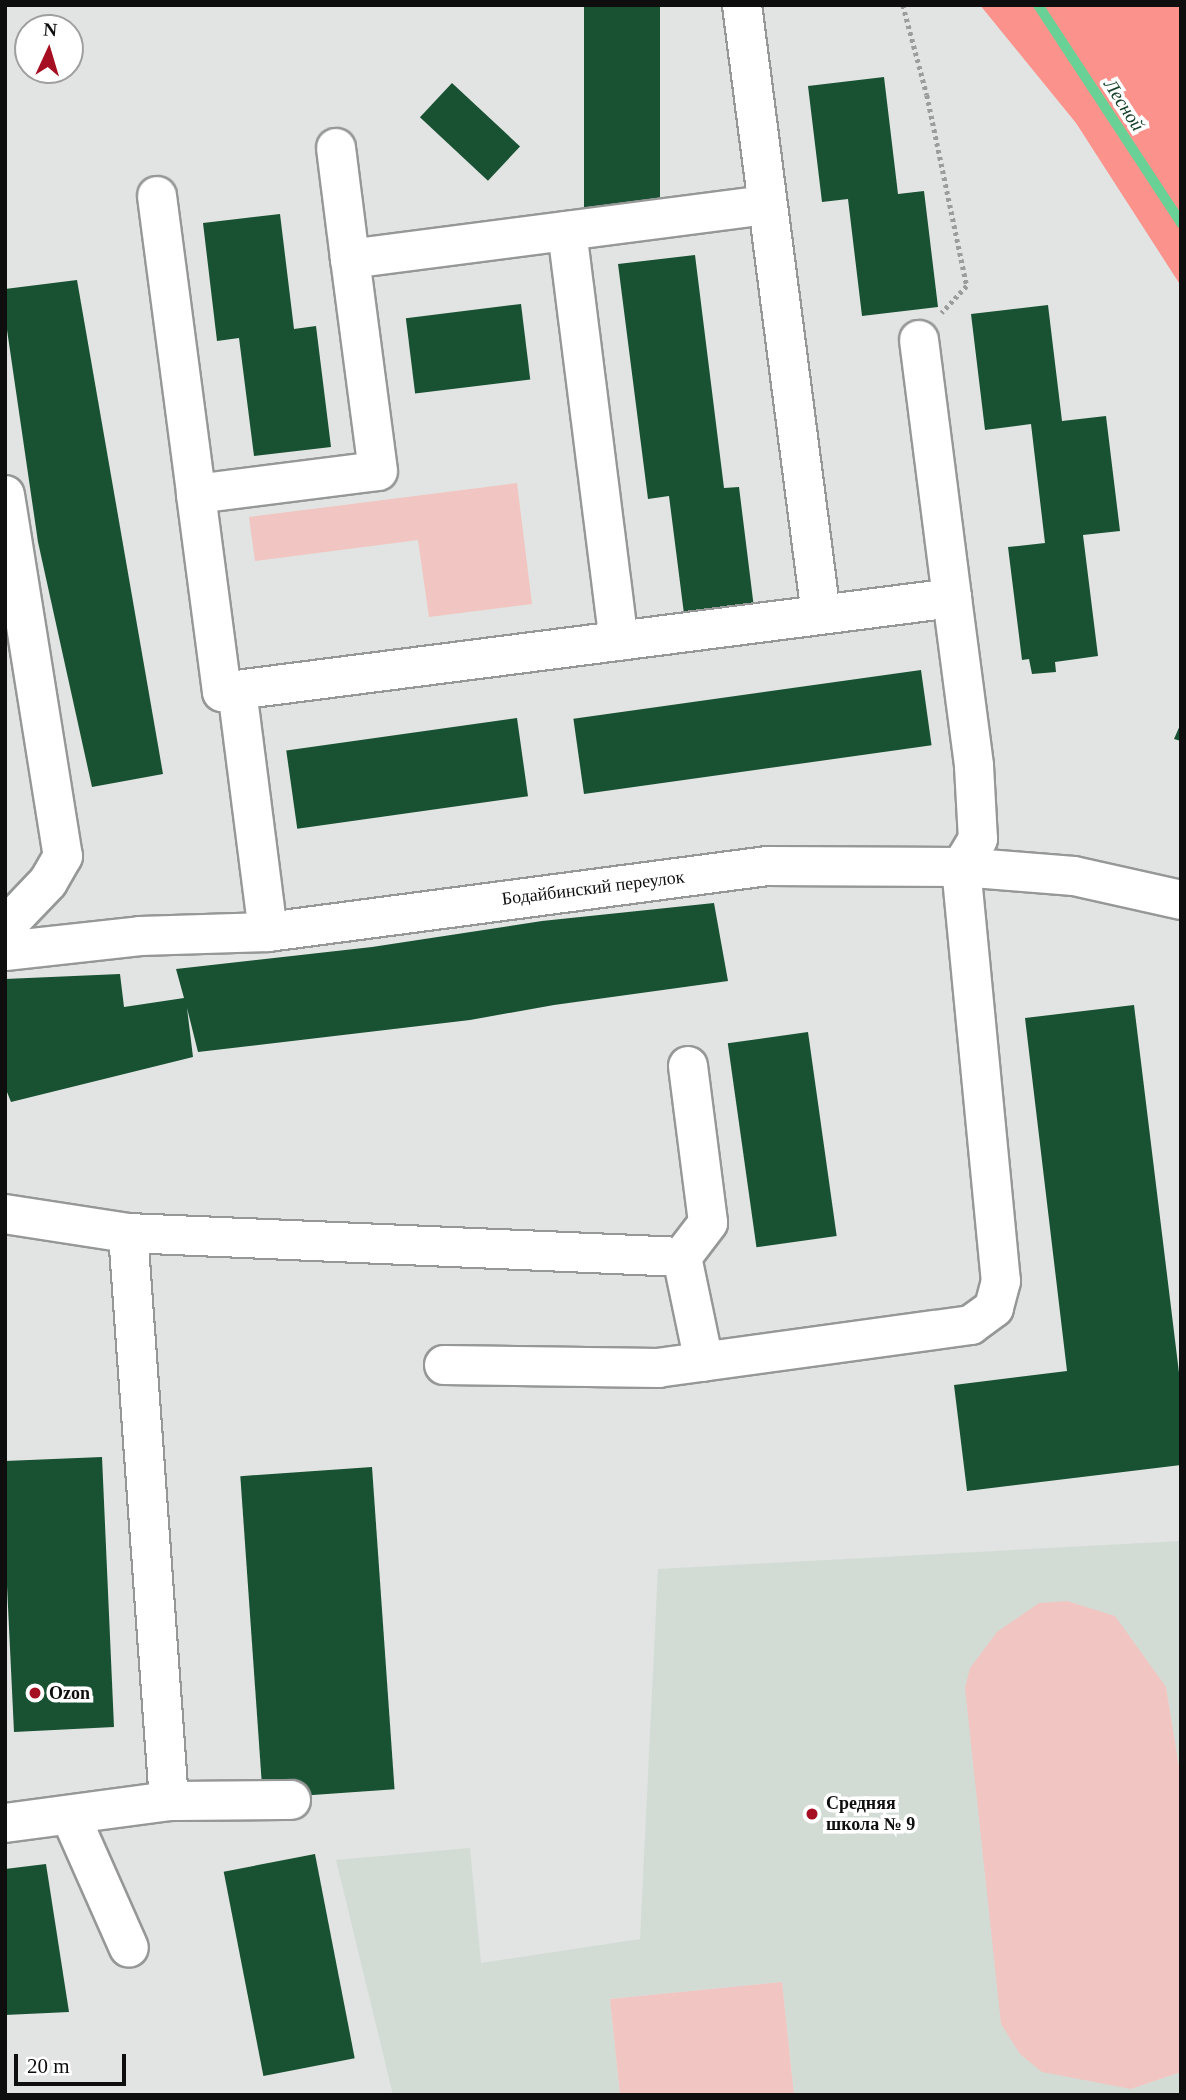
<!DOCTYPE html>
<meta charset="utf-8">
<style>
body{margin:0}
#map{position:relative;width:1186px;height:2100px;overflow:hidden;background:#e1e4e2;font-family:Georgia,serif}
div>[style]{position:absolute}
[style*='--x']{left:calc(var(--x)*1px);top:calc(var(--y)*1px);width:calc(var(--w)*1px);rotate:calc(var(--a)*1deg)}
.built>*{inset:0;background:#d2dcd5}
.green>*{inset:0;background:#f1c5c1}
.forest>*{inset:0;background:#fc928c}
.stream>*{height:10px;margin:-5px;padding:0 5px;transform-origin:5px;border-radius:5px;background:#6ad196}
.building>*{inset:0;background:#195133;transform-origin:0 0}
.path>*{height:4.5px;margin-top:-2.25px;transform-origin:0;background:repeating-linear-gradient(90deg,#9b9d9c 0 3.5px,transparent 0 7px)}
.roads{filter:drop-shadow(2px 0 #959896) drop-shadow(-2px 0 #959896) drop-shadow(0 2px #959896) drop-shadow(0 -2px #959896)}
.minor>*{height:38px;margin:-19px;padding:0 19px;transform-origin:19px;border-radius:19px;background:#fff}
.dots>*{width:19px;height:19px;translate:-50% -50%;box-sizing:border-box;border:4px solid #fff;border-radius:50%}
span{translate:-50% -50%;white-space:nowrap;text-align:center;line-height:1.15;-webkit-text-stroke:7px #fff;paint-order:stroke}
.street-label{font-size:18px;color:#0d0e0d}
.poi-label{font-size:18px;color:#0d0e0d;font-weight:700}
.left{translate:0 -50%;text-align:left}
.water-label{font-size:19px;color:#16412a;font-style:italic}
.frame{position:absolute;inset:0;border:7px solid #0d0e0d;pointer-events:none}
.north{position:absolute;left:14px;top:14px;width:70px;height:70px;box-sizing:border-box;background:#fff;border:2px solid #9e9f9e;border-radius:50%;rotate:4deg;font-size:19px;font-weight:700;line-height:28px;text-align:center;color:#0d0e0d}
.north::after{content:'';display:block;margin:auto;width:24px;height:32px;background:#a60f21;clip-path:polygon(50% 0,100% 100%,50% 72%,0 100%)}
.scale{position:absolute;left:14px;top:2054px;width:112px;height:32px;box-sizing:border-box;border:4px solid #0d0e0d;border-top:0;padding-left:9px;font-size:21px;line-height:24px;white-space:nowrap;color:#0d0e0d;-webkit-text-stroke:5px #fff;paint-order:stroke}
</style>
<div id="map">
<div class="built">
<div style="clip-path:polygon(1181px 1541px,1181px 1779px,1166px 1687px,1131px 2089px,1181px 2072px,1181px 2095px,794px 2095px,782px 1982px,610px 1999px,620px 2095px,393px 2095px,336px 1860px,470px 1848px,481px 1963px,640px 1939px,658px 1569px)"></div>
</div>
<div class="green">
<div style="clip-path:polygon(517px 483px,532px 604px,429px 617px,418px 540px,255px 561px,249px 517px)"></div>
<div style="clip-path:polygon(1067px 1601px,1115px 1616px,1166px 1687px,1181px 1779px,1181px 2072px,1131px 2089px,1042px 2072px,1020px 2054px,1001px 2024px,965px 1688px,970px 1668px,997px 1632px,1039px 1603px)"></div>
<div style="clip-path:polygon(782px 1982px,794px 2095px,620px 2095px,610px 1999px)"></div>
</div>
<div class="forest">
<div style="clip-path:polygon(980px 5px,1181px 5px,1181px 286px,1076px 123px)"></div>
</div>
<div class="stream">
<div style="--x:1038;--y:5;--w:261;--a:56.7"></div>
</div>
<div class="building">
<div style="left:584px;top:5px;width:76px;height:209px"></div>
<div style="clip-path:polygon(884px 77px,898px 194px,924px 191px,938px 307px,862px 316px,848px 199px,822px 202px,808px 86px)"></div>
<div style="left:452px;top:83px;width:93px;height:47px;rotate:43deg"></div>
<div style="clip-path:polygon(280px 214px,294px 329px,316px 326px,331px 447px,254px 456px,239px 338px,217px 341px,203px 223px)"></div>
<div style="clip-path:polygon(695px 255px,724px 488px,739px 487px,755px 616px,684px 614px,669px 496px,648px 499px,618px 264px)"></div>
<div style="clip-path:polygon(77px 280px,163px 774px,92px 787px,38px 542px,5px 316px,5px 289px)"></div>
<div style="left:521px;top:304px;width:76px;height:116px;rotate:83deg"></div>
<div style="clip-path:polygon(1048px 305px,1062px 421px,1106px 416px,1120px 531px,1083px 535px,1098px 656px,1055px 662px,1056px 672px,1032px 674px,1029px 659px,1022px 660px,1008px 547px,1045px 543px,1031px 424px,985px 430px,971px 314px)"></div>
<div style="left:921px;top:670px;width:76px;height:351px;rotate:82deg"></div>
<div style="left:517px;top:718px;width:79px;height:233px;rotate:82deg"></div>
<div style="clip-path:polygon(1181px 723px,1181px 741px,1174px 739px)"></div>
<div style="clip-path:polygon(714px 903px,728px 981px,554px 1005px,470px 1020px,198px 1052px,187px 1008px,193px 1057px,11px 1102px,5px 1087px,5px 979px,120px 974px,124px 1007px,184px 998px,176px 969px,372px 947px,542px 921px)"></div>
<div style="clip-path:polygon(1134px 1005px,1181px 1389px,1181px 1465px,967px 1491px,954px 1385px,1067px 1371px,1025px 1018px)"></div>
<div style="left:808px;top:1032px;width:206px;height:81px;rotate:82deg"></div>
<div style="clip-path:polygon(102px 1457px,114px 1727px,14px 1732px,5px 1544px,5px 1461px)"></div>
<div style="left:372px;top:1467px;width:323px;height:132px;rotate:86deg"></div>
<div style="left:315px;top:1854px;width:208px;height:93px;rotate:79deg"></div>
<div style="clip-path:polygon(46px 1864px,69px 2012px,5px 2015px,5px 1869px)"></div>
</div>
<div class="path">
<div style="--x:903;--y:5;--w:93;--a:75.1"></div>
<div style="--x:927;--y:95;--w:195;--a:78.2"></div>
<div style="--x:967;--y:286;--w:37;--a:133"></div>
</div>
<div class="roads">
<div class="minor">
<div style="--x:742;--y:5;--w:615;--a:82.62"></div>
<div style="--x:336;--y:148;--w:112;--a:82.8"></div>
<div style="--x:157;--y:196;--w:301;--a:82.5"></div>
<div style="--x:567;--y:231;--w:413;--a:82.8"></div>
<div style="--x:919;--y:340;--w:260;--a:82.7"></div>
<div style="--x:5;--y:495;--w:366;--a:80.9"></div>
<div style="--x:63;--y:856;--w:30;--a:120"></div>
<div style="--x:48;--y:882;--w:62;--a:133.7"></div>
<div style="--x:237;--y:690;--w:15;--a:172"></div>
<div style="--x:222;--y:692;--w:200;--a:-97.5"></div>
<div style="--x:196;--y:494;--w:183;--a:-7.2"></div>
<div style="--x:378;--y:471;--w:214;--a:-97.5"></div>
<div style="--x:350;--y:259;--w:421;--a:-7.4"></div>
<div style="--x:268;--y:932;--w:244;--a:-97.3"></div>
<div style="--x:237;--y:690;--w:721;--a:-7.33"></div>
<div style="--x:952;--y:598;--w:169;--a:82.5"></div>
<div style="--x:974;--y:766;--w:73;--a:86.9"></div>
<div style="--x:978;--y:839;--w:33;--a:121"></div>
<div style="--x:961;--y:867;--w:416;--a:84.5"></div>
<div style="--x:1001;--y:1281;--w:28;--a:105"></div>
<div style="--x:994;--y:1308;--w:29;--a:144"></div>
<div style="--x:971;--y:1325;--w:315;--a:172.2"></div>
<div style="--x:659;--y:1368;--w:215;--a:-179.2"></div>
<div style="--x:5;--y:951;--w:136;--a:-6.3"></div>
<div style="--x:140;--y:936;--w:128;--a:-1.8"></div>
<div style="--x:268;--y:932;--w:503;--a:-7.53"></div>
<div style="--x:767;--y:866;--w:194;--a:0.3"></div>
<div style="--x:961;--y:867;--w:113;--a:4.6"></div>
<div style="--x:1074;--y:876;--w:110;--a:12.6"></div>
<div style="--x:688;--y:1066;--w:158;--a:82.7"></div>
<div style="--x:708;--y:1223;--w:43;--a:127.4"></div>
<div style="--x:682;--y:1257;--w:107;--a:78.2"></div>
<div style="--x:5;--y:1214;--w:124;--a:8.8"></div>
<div style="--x:128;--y:1233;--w:555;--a:2.48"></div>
<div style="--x:128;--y:1233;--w:569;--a:85.87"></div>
<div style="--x:70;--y:1815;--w:145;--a:66.1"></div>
<div style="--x:5;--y:1823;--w:165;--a:-7.6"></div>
<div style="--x:169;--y:1801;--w:122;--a:-0.5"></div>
</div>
</div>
<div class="dots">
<div style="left:35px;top:1693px;background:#a60f21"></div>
<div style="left:812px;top:1814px;background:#a60f21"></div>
</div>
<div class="street-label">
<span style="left:593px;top:888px;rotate:-7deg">Бодайбинский переулок</span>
</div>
<div class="poi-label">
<span class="left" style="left:49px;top:1693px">Ozon</span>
<span class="left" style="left:826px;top:1814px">Средняя<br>школа № 9</span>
</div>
<div class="water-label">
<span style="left:1124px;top:105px;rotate:57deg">Лесной</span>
</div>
<div class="frame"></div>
<div class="north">N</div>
<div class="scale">20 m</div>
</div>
